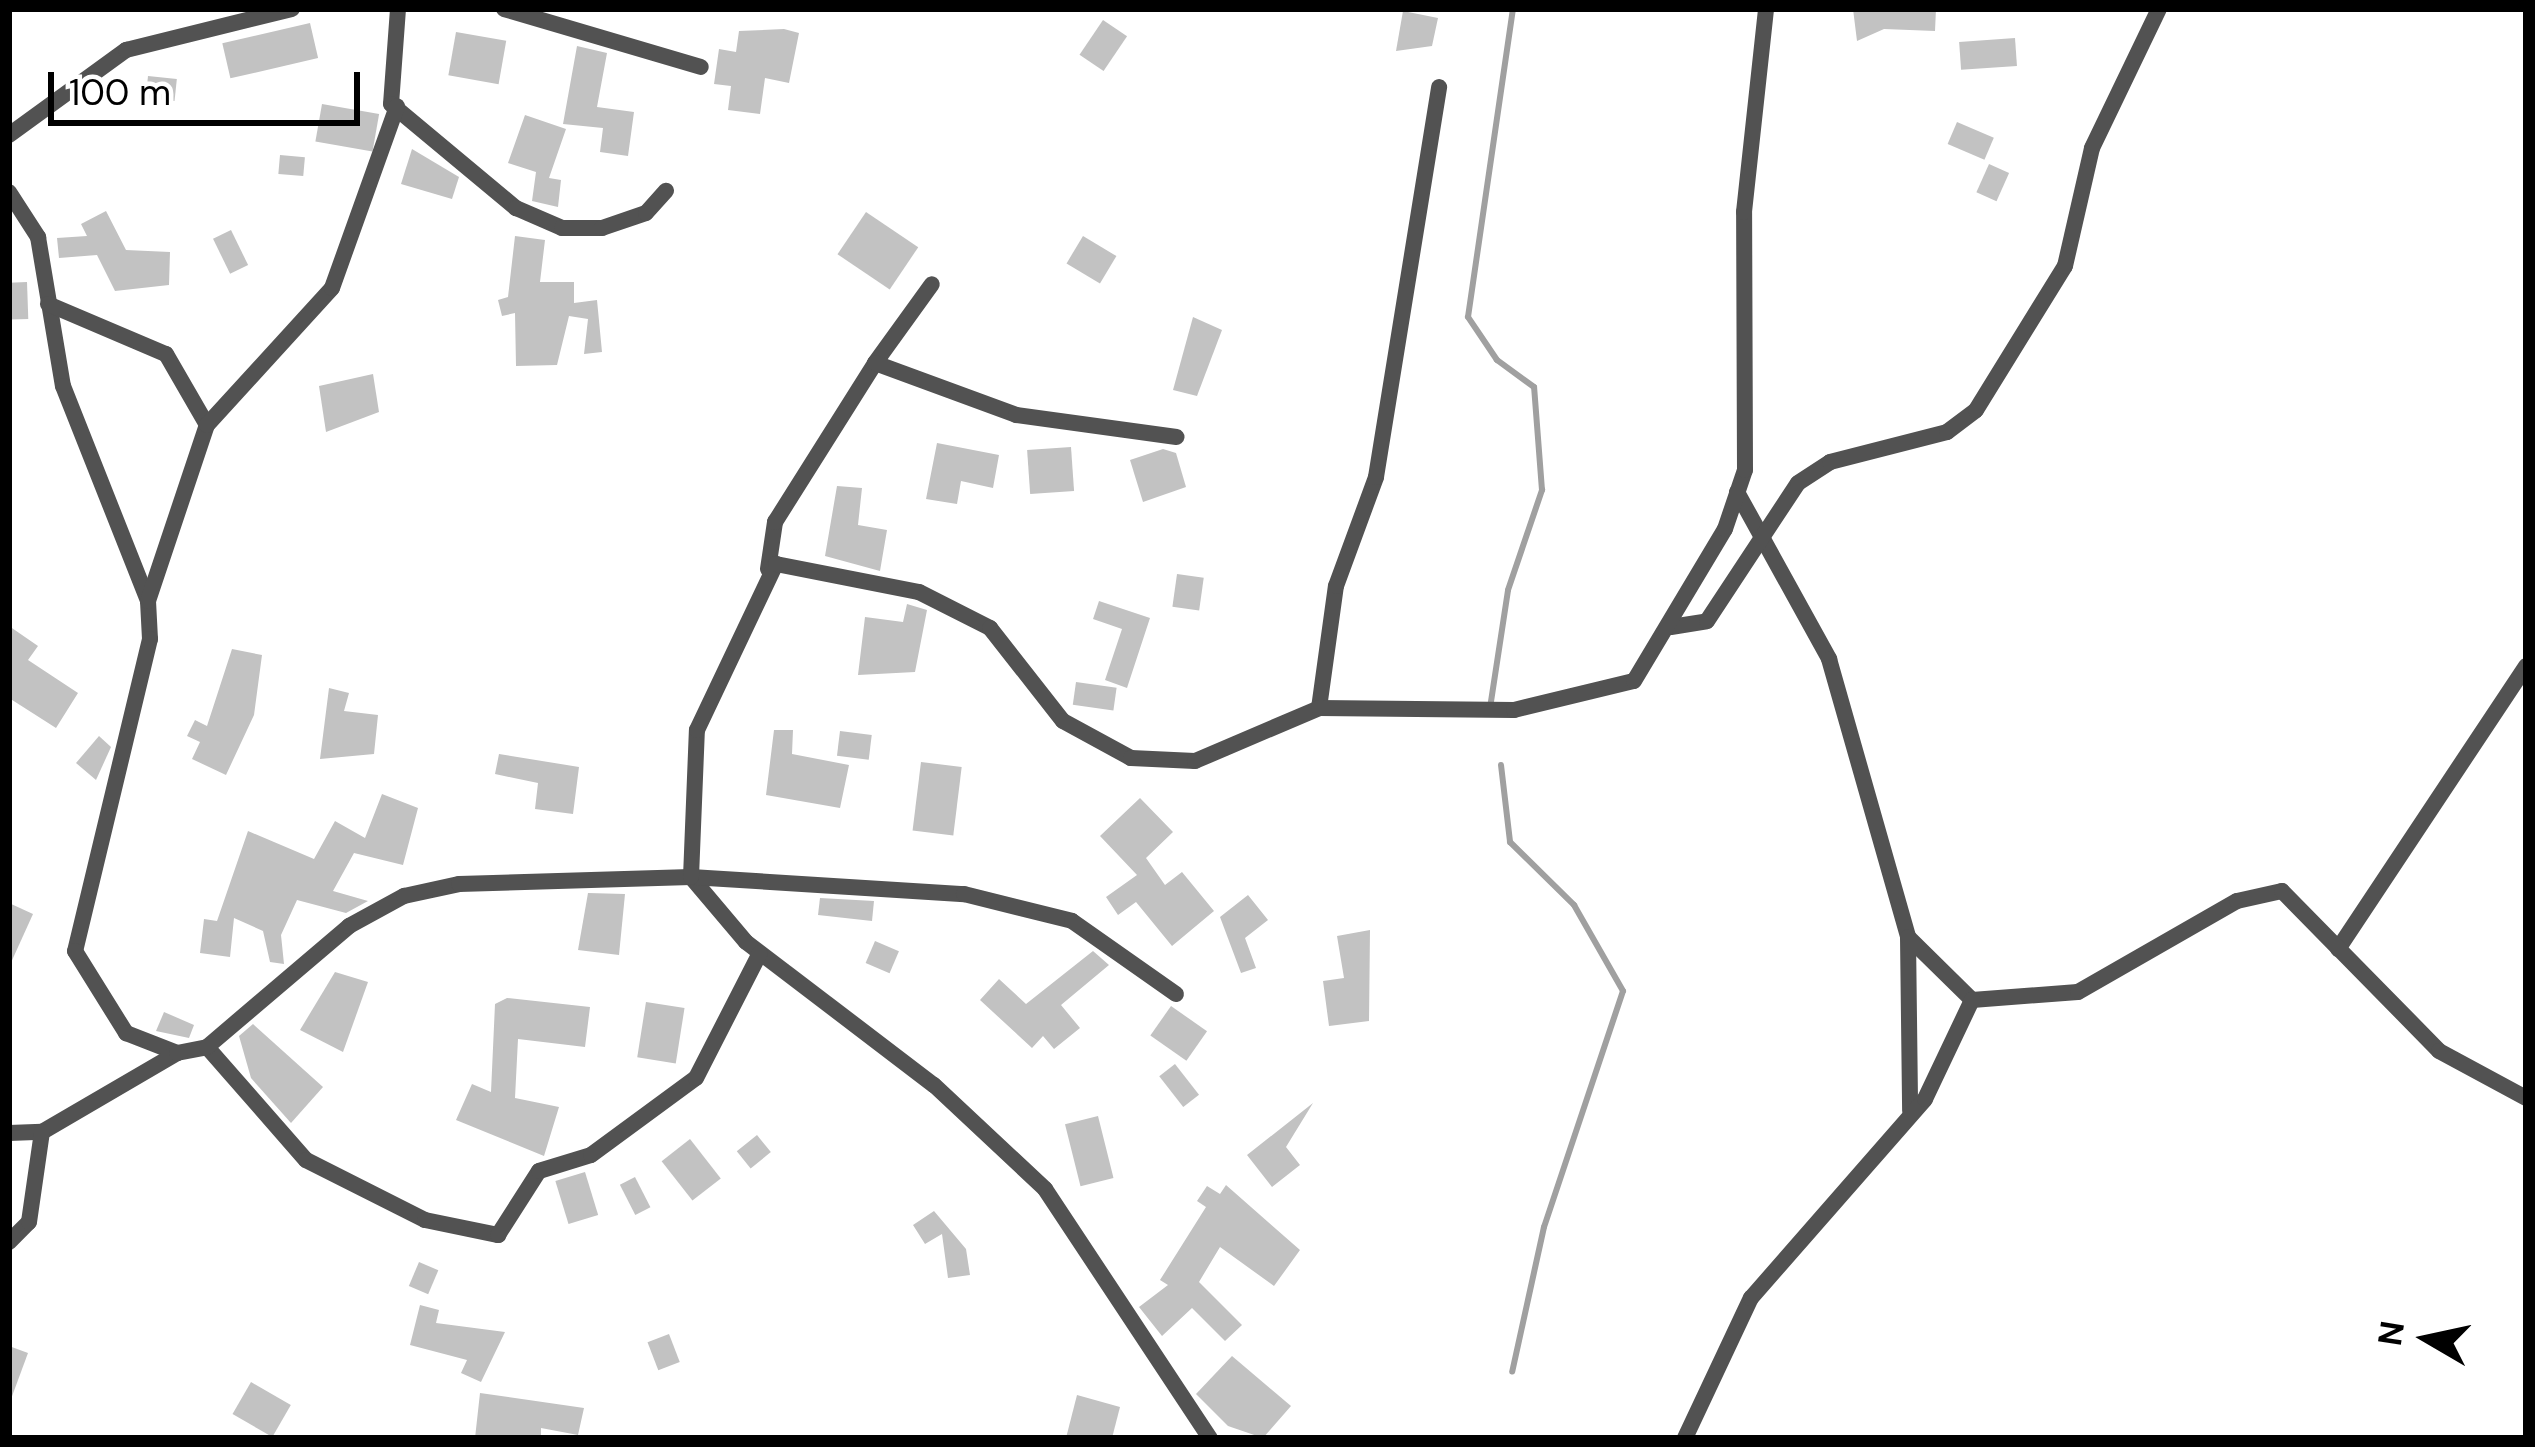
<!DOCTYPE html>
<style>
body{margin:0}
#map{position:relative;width:2535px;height:1447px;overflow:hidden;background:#fff;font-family:"DM Sans",sans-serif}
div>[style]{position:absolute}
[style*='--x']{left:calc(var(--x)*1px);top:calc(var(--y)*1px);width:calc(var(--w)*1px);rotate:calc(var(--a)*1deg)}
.stream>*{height:6px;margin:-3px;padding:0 3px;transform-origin:3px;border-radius:3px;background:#a0a0a0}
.building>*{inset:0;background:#c2c2c2;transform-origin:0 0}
.street>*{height:16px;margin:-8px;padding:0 8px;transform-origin:8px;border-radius:8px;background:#525252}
span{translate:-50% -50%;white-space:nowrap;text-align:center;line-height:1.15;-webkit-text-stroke:12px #fff;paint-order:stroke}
.frame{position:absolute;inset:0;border:12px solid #000;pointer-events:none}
.north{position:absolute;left:2367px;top:1279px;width:120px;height:120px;-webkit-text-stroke:9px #fff;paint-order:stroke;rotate:279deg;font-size:33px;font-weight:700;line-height:48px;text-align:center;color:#000}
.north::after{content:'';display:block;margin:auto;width:42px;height:54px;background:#000;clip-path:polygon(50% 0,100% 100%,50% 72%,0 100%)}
.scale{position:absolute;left:48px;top:72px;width:312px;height:54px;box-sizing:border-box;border:6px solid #000;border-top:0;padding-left:15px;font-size:36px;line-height:42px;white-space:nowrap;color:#000;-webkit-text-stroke:9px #fff;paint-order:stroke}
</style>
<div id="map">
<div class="stream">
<div style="--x:1490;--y:708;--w:119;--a:-81.3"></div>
<div style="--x:1508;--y:590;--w:106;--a:-71.2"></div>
<div style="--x:1542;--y:490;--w:103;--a:-94.4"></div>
<div style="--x:1534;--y:387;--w:46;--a:-143.9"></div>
<div style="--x:1497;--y:360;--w:52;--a:-124"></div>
<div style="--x:1468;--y:317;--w:311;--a:-81.7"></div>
<div style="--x:1501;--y:765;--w:78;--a:83.3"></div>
<div style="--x:1510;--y:842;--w:90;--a:44.5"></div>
<div style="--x:1574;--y:905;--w:99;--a:60.3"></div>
<div style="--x:1623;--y:991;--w:249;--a:108.5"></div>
<div style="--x:1544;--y:1227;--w:148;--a:102.4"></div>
</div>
<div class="building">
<div style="clip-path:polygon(1853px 9px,1936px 9px,1935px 31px,1884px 29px,1857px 41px)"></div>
<div style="clip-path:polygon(1403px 11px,1438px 18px,1432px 46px,1396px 51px)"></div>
<div style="left:1103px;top:20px;width:29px;height:42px;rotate:34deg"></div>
<div style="left:310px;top:23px;width:36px;height:90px;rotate:77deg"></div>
<div style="clip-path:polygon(784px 29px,799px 33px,789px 83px,765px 78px,760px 114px,728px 110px,731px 86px,714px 84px,719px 49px,736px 52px,739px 31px)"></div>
<div style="left:456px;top:32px;width:51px;height:44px;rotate:10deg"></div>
<div style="left:2015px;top:38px;width:28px;height:56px;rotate:86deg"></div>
<div style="clip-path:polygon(577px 46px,607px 53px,597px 107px,634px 112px,628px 156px,600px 152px,603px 128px,563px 124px)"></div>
<div style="left:148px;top:76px;width:29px;height:22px;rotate:6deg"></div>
<div style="left:322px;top:104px;width:58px;height:38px;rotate:10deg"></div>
<div style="clip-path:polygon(525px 115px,566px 129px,549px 178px,561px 180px,558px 207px,532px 201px,536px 172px,508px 163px)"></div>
<div style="left:1957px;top:122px;width:40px;height:24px;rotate:23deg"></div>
<div style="clip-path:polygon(412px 149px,459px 177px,452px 199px,401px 184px)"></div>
<div style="left:280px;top:155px;width:25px;height:19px;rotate:5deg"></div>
<div style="left:1989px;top:164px;width:22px;height:31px;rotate:24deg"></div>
<div style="clip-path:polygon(106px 211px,126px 250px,170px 252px,169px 285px,115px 291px,97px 255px,59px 258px,57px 238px,87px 236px,81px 224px)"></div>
<div style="left:866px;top:212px;width:63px;height:51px;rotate:34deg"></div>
<div style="left:231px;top:230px;width:39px;height:20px;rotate:64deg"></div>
<div style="clip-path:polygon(515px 236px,545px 240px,540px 282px,574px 282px,574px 303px,597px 300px,602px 352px,584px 354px,588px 319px,569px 316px,557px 365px,516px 366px,515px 313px,502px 316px,498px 300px,508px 297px)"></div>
<div style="left:1083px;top:236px;width:39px;height:32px;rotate:31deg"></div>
<div style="left:27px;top:282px;width:37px;height:18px;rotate:88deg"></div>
<div style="clip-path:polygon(1193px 317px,1222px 330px,1197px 396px,1173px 390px)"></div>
<div style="clip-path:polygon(373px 374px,379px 412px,326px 432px,319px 386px)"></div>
<div style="clip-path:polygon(937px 443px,999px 455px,993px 488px,961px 481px,957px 504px,926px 499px)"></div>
<div style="left:1071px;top:447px;width:44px;height:44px;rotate:86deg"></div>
<div style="clip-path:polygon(1163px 449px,1176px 453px,1186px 487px,1143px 502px,1130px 460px)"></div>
<div style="clip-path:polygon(837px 486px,862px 488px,858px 525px,887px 530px,880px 571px,825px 556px)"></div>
<div style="left:1177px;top:574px;width:27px;height:33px;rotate:8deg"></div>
<div style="clip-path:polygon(1099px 601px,1150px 618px,1127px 688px,1105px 680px,1122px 629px,1093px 619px)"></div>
<div style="clip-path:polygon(907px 604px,927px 610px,915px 672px,858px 675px,865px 617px,903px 622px)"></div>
<div style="clip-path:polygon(9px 626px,38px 646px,28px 660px,78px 693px,56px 728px,9px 698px)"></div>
<div style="clip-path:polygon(232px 649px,262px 655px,254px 715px,226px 775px,192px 759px,200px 742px,187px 736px,195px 720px,207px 726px)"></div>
<div style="left:1076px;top:682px;width:41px;height:23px;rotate:8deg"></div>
<div style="clip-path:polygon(329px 688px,349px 693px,344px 711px,378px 715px,374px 754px,320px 759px)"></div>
<div style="clip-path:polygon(774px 730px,793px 730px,792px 754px,849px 765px,840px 808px,766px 795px)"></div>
<div style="left:840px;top:731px;width:32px;height:25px;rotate:7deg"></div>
<div style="clip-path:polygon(99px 736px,111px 747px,96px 780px,76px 763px)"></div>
<div style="clip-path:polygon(499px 754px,579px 767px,573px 814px,535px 809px,538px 783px,495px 774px)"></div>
<div style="left:921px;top:762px;width:41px;height:69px;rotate:7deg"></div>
<div style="clip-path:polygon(382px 794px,418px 808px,403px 865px,354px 853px,333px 891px,368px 901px,346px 913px,297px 900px,281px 935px,284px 964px,270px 962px,263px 931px,234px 918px,230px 957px,200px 953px,204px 919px,217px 921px,248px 831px,314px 859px,335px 821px,365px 838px)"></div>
<div style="clip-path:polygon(1140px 798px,1173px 832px,1146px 858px,1165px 885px,1182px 872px,1214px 911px,1172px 946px,1136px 902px,1118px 915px,1106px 897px,1137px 875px,1100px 836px)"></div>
<div style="clip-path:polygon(588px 893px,625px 894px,619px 955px,578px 950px)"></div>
<div style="clip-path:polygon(1248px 895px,1268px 920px,1245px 938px,1256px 968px,1241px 973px,1220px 917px)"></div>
<div style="clip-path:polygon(820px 898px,874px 901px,872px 921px,818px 915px)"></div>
<div style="clip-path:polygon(9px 903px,33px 914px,9px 967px)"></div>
<div style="clip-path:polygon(1370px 930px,1369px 1021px,1329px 1026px,1323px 981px,1344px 978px,1337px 936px)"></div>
<div style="left:875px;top:941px;width:26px;height:24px;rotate:23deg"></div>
<div style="clip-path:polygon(1093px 951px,1109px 965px,1061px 1005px,1080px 1028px,1054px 1049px,1043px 1036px,1032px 1048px,980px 1000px,999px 979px,1026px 1004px)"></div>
<div style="clip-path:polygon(335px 972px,368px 982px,343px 1052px,300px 1030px)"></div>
<div style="clip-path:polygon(507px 998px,590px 1007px,585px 1047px,518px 1039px,515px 1098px,559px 1107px,544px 1156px,456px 1120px,472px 1084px,491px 1092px,495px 1004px)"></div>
<div style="left:646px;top:1002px;width:39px;height:56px;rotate:9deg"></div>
<div style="left:1171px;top:1006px;width:44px;height:36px;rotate:35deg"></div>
<div style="clip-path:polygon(164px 1012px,194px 1025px,189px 1038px,156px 1031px)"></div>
<div style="clip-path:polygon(253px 1024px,323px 1087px,291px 1123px,251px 1078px,239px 1036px)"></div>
<div style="left:1175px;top:1064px;width:39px;height:20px;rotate:52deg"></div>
<div style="clip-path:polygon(1313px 1103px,1286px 1147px,1300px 1165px,1272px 1187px,1247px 1155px)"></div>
<div style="left:1098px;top:1116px;width:64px;height:34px;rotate:76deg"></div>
<div style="left:757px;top:1135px;width:22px;height:26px;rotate:51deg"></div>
<div style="left:690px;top:1139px;width:50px;height:36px;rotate:52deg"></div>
<div style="left:585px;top:1172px;width:45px;height:31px;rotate:73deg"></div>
<div style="left:635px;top:1177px;width:34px;height:17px;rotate:63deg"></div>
<div style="clip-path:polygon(1226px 1185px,1300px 1250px,1274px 1286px,1220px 1247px,1199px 1282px,1242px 1325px,1225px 1341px,1192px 1308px,1162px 1336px,1139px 1307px,1168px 1285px,1160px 1280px,1206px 1207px,1197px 1201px,1207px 1186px,1220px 1194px)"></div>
<div style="clip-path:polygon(934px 1211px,966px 1249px,970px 1275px,948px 1278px,942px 1234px,925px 1244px,913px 1225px)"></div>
<div style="left:419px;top:1262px;width:21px;height:26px;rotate:23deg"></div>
<div style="clip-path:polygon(420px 1305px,439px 1310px,436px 1323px,505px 1332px,481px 1382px,461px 1373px,467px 1360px,410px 1345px)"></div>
<div style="left:669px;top:1334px;width:30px;height:23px;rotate:69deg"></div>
<div style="clip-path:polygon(9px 1346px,28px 1353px,11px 1399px,9px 1399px)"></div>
<div style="clip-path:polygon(1232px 1356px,1291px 1406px,1263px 1438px,1228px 1426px,1196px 1394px)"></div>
<div style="left:251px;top:1382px;width:46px;height:37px;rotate:30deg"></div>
<div style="clip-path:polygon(480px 1393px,584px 1408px,578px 1435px,541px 1428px,541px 1438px,475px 1438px)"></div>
<div style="clip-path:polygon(1077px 1395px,1120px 1407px,1112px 1438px,1066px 1438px)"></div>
</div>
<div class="street">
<div style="--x:398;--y:9;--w:95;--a:94.2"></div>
<div style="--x:391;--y:104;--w:163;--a:39.8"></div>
<div style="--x:516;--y:208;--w:50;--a:23.5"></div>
<div style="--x:562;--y:228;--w:40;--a:0"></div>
<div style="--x:602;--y:228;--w:46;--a:-18.8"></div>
<div style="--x:646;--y:213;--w:30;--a:-48"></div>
<div style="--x:504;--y:9;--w:205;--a:16.4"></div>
<div style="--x:9;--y:135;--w:145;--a:-36"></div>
<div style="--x:126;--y:50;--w:171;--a:-13.9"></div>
<div style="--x:9;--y:192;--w:54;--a:57.2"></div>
<div style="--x:38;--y:237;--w:151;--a:80.5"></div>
<div style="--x:63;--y:386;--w:231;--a:68.4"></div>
<div style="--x:148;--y:601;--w:38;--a:87"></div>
<div style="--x:150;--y:639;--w:321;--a:103.5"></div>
<div style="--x:75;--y:951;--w:97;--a:58.1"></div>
<div style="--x:126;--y:1033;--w:55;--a:21.4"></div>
<div style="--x:48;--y:304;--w:128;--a:23"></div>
<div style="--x:166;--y:354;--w:82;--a:60"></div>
<div style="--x:875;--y:363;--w:97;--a:-54.2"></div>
<div style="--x:1737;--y:492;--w:191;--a:61.1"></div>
<div style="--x:1829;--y:659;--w:289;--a:74.1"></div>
<div style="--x:1908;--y:937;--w:174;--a:89.3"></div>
<div style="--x:768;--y:569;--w:48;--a:-81.5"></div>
<div style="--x:775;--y:522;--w:188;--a:-57.8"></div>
<div style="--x:875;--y:363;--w:150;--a:20.2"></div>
<div style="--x:1016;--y:415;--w:162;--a:7.8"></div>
<div style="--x:148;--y:601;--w:186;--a:-71.5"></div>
<div style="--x:207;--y:425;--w:185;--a:-47.6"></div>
<div style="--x:332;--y:288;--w:193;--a:-70.3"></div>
<div style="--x:1671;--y:627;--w:36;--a:-9"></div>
<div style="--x:1707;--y:621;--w:165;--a:-56.6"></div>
<div style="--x:1798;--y:483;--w:38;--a:-33"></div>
<div style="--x:1830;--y:462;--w:121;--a:-14.4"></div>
<div style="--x:1947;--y:432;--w:36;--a:-37"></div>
<div style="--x:1976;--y:410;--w:169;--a:-58.3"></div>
<div style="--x:2065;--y:266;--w:121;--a:-77.1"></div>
<div style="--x:2092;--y:148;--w:154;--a:-64.3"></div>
<div style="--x:1319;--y:708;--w:123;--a:-82.1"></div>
<div style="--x:1336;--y:586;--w:116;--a:-69.8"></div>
<div style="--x:1376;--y:477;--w:395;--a:-80.8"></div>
<div style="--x:691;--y:877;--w:85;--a:49.8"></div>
<div style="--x:746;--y:942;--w:236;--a:37.3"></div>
<div style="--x:934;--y:1085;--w:152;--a:43.1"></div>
<div style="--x:1045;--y:1189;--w:299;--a:56.5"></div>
<div style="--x:691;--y:877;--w:274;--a:3.6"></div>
<div style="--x:964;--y:894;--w:111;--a:14"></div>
<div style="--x:1072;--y:921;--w:127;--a:35.1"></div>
<div style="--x:1908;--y:937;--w:90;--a:44.5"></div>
<div style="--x:2338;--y:949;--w:340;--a:-56.4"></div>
<div style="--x:1972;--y:1000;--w:106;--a:-4.3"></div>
<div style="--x:2078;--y:992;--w:183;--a:-29.8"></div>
<div style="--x:2237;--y:901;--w:46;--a:-12.5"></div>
<div style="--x:2282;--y:891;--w:224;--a:45.5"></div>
<div style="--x:2439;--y:1051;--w:99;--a:28.4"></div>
<div style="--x:207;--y:1047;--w:150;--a:48.8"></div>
<div style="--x:306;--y:1160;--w:133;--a:26.8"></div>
<div style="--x:425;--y:1220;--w:75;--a:11.6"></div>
<div style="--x:498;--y:1235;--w:76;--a:-57.4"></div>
<div style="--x:539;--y:1171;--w:54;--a:-17.1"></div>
<div style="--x:591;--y:1155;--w:130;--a:-36.3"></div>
<div style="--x:696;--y:1078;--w:140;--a:-62.9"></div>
<div style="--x:9;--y:1133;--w:33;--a:-2"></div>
<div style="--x:42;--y:1132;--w:156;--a:-30.3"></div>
<div style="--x:177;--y:1053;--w:31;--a:-11"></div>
<div style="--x:207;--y:1047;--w:187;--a:-40.4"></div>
<div style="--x:349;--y:926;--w:63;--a:-28.6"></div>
<div style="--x:404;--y:896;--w:56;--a:-12.3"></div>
<div style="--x:459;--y:884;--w:232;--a:-1.7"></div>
<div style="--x:691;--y:877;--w:147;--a:-87.7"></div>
<div style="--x:697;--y:730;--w:184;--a:-64.6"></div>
<div style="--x:776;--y:564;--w:146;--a:11.1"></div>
<div style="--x:919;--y:592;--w:80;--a:26.9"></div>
<div style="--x:990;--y:628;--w:118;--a:51.9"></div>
<div style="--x:1063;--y:721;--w:77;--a:28.6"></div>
<div style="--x:1131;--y:758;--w:64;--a:2.7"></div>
<div style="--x:1195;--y:761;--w:135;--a:-23.1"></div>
<div style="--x:1319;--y:708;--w:195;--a:0.6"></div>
<div style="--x:1514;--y:710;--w:123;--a:-13.6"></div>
<div style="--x:1634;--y:681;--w:177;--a:-59.1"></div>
<div style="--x:1725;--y:529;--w:62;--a:-71.3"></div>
<div style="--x:1745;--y:470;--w:258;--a:-90.2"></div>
<div style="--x:1744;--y:212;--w:204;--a:-83.8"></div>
<div style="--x:9;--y:1242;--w:28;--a:-45"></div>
<div style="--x:29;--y:1222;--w:91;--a:-81.8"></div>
<div style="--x:1685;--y:1438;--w:155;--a:-64.8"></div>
<div style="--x:1751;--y:1298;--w:264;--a:-48.8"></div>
<div style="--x:1925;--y:1099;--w:110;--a:-64.6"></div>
</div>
<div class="frame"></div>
<div class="north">N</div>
<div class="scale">100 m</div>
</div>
